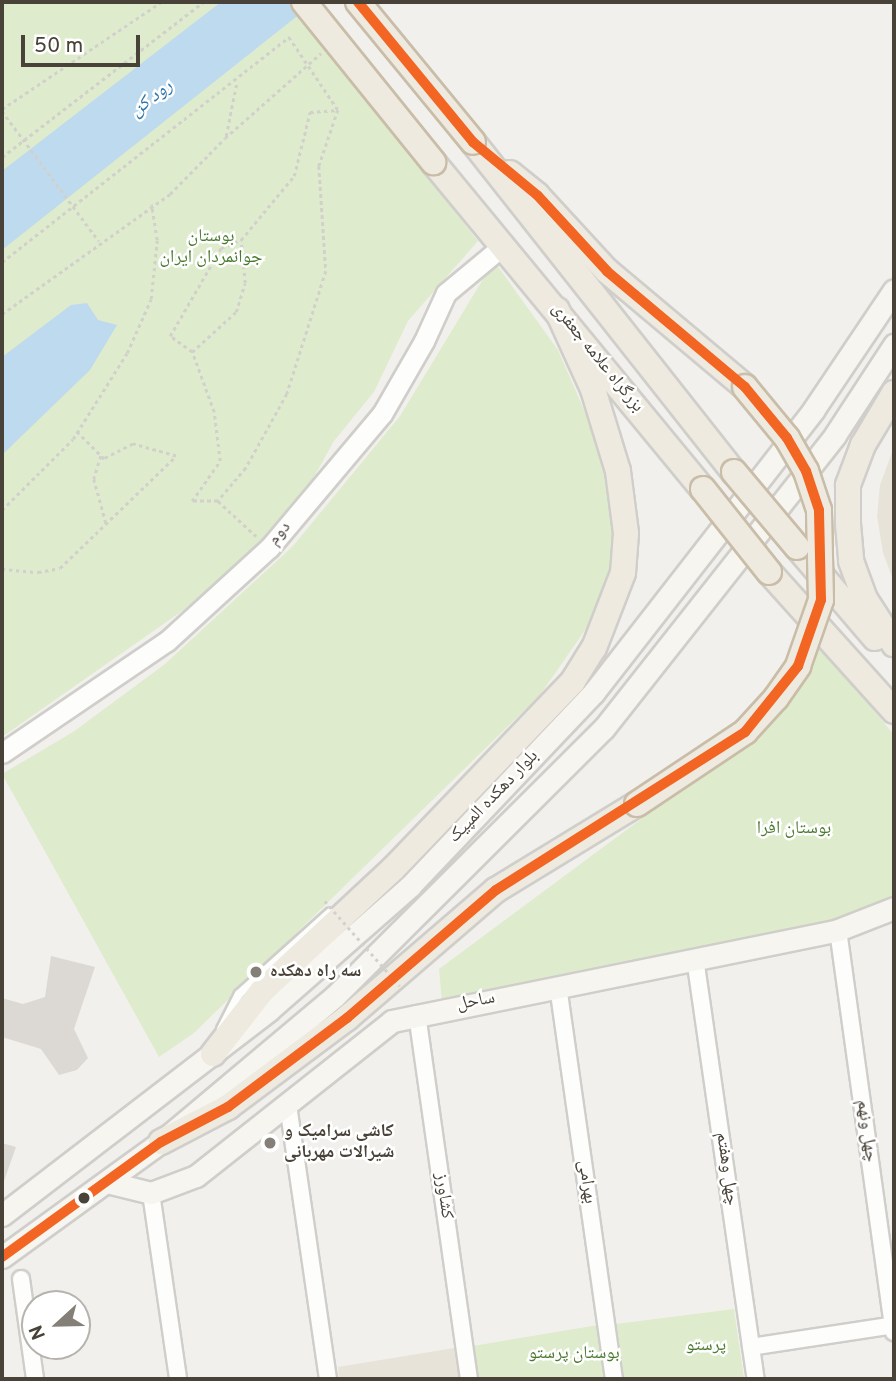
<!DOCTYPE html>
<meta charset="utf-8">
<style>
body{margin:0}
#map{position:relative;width:896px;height:1381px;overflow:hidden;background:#f2f0ec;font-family:Overpass,"Noto Naskh Arabic",sans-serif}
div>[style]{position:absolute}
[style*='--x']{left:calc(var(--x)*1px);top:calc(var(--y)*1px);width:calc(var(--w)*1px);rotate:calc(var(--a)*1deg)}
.education>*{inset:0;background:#e8e3d8}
.green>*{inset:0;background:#dfebcd}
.water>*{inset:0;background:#bedaee}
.building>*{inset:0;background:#dcd9d4}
.path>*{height:2.5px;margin-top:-1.25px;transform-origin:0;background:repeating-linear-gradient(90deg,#d2d0cb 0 3.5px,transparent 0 7px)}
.roads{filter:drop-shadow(2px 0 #d0ceca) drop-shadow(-2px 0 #d0ceca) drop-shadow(0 2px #d0ceca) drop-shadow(0 -2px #d0ceca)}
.service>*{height:8px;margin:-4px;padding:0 4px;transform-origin:4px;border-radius:4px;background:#fdfdfc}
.minor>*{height:16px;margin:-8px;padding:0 8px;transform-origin:8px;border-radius:8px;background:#fdfdfc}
.tertiary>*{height:19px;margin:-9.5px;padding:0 9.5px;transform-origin:9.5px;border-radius:9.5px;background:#fdfdfc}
.secondary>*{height:21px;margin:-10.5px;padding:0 10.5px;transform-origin:10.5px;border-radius:10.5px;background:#f7f5ef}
.trunk>*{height:24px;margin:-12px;padding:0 12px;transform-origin:12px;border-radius:12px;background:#eeeae0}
.path-bridge>*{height:2.5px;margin-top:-1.25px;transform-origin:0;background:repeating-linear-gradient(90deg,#d2d0cb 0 3.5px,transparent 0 7px)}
.bridges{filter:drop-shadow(2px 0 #c9bda8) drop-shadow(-2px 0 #c9bda8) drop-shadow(0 2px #c9bda8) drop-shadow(0 -2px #c9bda8)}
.trunk-bridge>*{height:24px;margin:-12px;padding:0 12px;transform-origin:12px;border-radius:12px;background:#eeeae0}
.bus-1>*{height:10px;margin:-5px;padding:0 5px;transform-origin:5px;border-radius:5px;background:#f26522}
.dots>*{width:19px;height:19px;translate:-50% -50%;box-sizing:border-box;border:4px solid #fff;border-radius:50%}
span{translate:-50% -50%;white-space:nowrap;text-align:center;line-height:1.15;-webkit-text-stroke:5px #fff;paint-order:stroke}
.park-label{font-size:18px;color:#49792c}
.street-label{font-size:18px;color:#484238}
.poi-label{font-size:18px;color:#484238;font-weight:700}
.left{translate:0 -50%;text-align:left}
.water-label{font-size:19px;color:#3177aa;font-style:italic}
.frame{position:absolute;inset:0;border:4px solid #484238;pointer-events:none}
.north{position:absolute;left:21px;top:1290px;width:70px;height:70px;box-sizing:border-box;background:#fff;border:2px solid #b6b3af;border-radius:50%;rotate:248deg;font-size:19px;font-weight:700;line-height:28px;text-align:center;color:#484238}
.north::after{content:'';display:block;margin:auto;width:24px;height:32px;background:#847f77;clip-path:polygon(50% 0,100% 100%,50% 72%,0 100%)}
.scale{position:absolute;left:21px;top:35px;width:119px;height:32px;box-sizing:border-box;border:4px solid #484238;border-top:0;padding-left:9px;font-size:21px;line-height:24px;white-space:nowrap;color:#484238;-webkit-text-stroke:5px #fff;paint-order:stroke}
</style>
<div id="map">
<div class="education">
<div style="clip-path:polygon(894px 447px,894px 582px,883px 553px,877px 516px,880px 485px)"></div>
<div style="clip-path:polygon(454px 1348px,459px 1379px,339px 1379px,338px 1367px)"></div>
</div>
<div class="green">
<div style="clip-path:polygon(2px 2px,289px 2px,478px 241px,408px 321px,374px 392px,334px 441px,299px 504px,258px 549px,195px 602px,2px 737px)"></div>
<div style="clip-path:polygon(494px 261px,558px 350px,605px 458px,616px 507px,615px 564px,597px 613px,540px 695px,194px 1033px,159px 1057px,2px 774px,73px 732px,165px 664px,293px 546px,400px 416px)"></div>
<div style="clip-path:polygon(819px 644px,894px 735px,894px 901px,866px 917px,442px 1002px,439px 969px,749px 739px)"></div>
<div style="clip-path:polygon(734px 1309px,744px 1379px,624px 1379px,616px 1324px)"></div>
<div style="clip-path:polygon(598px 1325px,605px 1379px,478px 1379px,473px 1346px)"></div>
</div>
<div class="water">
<div style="clip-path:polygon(221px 2px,315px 2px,2px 250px,2px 171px)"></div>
<div style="clip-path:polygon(87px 303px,98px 320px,117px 325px,90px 370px,2px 455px,2px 357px,71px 305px)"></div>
</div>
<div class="building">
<div style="clip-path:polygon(51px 956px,95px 967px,74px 1029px,88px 1058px,77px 1070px,59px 1075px,41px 1049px,2px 1037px,2px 998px,23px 1004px,45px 997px)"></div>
<div style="clip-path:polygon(2px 1143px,16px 1147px,4px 1181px,2px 1181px)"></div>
</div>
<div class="path">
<div style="--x:2;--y:109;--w:192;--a:-33.9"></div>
<div style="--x:226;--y:136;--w:56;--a:-78.7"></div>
<div style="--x:2;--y:157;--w:254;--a:-37.6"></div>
<div style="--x:2;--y:262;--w:365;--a:-38.1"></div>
<div style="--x:289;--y:37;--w:88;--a:56.1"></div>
<div style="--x:338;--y:110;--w:59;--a:108.7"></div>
<div style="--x:319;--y:166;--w:105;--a:86.2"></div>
<div style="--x:326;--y:271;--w:129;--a:107.6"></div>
<div style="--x:287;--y:394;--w:85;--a:119"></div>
<div style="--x:246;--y:468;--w:43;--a:130.3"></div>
<div style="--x:218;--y:501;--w:52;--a:42.6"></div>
<div style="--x:2;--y:314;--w:206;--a:-35.5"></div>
<div style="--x:170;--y:194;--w:78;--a:-45.5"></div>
<div style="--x:225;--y:138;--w:128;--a:-41.5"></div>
<div style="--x:192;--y:352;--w:27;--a:-144"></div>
<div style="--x:170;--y:336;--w:102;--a:-59.9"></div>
<div style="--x:221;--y:248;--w:22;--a:-22"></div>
<div style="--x:101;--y:456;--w:24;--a:107"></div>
<div style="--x:94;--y:479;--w:46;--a:74.7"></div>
<div style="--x:218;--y:501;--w:26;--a:180"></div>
<div style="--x:192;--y:501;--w:49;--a:-55"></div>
<div style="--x:220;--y:461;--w:49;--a:-97"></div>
<div style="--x:214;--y:412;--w:64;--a:-110.1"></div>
<div style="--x:192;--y:352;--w:59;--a:-42.3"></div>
<div style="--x:236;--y:312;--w:30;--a:-73"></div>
<div style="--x:245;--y:283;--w:43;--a:-95.3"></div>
<div style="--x:241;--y:240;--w:83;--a:-50.4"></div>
<div style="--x:294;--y:176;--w:66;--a:-76"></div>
<div style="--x:310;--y:112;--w:28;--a:-4"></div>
<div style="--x:2;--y:510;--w:100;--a:-45"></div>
<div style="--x:73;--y:439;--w:102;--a:-57.9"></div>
<div style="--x:127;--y:353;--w:59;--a:-66"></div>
<div style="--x:151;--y:299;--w:59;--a:-84.2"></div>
<div style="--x:157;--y:240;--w:36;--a:-99"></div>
<div style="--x:2;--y:569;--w:36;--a:5"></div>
<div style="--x:38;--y:572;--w:22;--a:-10"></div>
<div style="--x:60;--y:568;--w:161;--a:-44"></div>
<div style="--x:176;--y:456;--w:45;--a:-164.4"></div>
<div style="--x:133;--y:444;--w:33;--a:153"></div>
<div style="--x:104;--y:459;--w:38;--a:-135"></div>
</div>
<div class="roads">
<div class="service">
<div style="--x:221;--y:1029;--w:39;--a:-63"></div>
<div style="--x:239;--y:994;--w:122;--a:-42"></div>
</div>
<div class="minor">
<div style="--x:838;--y:930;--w:406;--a:82.1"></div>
<div style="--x:695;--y:958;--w:425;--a:81.8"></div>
<div style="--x:558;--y:986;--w:397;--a:81.9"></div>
<div style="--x:417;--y:1014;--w:369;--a:81.9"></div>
<div style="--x:288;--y:1105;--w:277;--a:81.7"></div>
<div style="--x:151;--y:1193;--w:188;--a:81.7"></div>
<div style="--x:21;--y:1279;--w:101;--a:82"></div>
<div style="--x:751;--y:1347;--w:145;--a:-8.7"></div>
</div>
<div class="tertiary">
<div style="--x:2;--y:753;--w:199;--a:-34.2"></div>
<div style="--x:167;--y:641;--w:138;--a:-42.4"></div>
<div style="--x:269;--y:548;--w:175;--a:-49.9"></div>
<div style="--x:382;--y:414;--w:84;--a:-60.1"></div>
<div style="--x:424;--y:341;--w:53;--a:-65.4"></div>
<div style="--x:446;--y:293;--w:61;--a:-39.7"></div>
</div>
<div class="secondary">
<div style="--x:107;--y:1182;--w:45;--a:14"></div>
<div style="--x:151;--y:1193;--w:48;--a:-20.7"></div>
<div style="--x:196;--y:1176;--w:250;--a:-38.3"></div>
<div style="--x:392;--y:1021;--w:455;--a:-11.5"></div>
<div style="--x:838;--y:930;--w:60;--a:-21.4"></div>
<div style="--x:2;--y:1215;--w:337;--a:-37.5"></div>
<div style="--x:269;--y:1010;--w:188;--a:-41.3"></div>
<div style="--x:410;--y:886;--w:267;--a:-46.5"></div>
<div style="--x:594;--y:692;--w:358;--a:-52.1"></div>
<div style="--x:814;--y:409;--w:143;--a:-56.1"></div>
<div style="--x:2;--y:1257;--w:196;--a:-35.9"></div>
<div style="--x:161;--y:1142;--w:227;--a:-40"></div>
<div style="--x:335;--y:996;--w:380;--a:-44.9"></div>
<div style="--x:604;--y:728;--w:373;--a:-51.7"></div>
<div style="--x:835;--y:435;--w:108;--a:-56.8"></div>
</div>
<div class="trunk">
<div style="--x:473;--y:142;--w:421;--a:51.7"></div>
<div style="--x:433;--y:162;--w:424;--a:50.5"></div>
<div style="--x:510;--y:173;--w:35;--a:39"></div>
<div style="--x:537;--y:195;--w:103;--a:47.4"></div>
<div style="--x:607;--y:271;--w:180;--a:40"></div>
<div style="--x:894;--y:393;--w:61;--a:120.8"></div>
<div style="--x:863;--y:445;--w:43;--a:110.6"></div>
<div style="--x:848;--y:485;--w:39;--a:90"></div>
<div style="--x:848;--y:524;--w:37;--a:85"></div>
<div style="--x:851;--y:561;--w:40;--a:69.8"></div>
<div style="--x:865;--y:599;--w:54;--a:57.2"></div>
<div style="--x:797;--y:547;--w:120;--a:49.4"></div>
<div style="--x:769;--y:572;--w:187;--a:48"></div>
<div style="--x:213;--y:1054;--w:80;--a:-52.1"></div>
<div style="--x:262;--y:991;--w:179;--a:-43"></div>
<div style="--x:393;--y:869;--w:260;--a:-46.2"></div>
<div style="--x:573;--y:681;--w:39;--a:-58"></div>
<div style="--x:594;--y:648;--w:80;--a:-68.9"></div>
<div style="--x:623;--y:573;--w:40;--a:-85.7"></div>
<div style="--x:626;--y:533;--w:63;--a:-97.4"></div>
<div style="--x:618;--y:471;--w:86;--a:-107"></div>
<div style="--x:593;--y:389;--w:87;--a:-114.5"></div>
<div style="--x:161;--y:1142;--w:76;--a:-27.6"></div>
<div style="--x:228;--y:1107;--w:149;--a:-36.8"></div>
<div style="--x:347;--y:1018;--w:196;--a:-40.7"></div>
<div style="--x:496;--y:890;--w:165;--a:-31.4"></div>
</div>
</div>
<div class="path-bridge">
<div style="--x:2;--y:111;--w:162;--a:53.3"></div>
<div style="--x:325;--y:901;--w:113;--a:48.6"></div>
</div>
<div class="bridges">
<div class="trunk-bridge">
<div style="--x:304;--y:2;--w:206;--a:51.1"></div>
<div style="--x:358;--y:2;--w:181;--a:50.6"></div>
<div style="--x:734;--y:472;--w:98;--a:50"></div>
<div style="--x:703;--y:489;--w:106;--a:51.5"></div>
<div style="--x:637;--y:804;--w:130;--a:-33.7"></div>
<div style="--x:745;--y:732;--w:46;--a:-47.6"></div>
<div style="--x:776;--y:698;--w:39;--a:-55"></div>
<div style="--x:798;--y:666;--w:70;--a:-70.8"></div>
<div style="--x:821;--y:600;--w:90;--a:-91.3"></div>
<div style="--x:819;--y:510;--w:41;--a:-108.4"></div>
<div style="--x:806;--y:471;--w:38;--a:-120"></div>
<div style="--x:787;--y:438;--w:66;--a:-129.5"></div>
</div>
</div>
<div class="bus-1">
<div style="--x:2;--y:1257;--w:196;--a:-35.9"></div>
<div style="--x:161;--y:1142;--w:76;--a:-27.6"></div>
<div style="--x:228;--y:1107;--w:149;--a:-36.8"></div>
<div style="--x:347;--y:1018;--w:196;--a:-40.7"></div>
<div style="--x:496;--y:890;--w:295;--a:-32.4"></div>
<div style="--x:745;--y:732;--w:85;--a:-51.2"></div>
<div style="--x:798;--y:666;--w:70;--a:-70.8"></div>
<div style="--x:821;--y:600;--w:90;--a:-91.3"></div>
<div style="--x:819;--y:510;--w:41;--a:-108.4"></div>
<div style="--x:806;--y:471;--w:38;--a:-120"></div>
<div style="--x:787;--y:438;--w:66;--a:-129.5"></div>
<div style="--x:745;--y:387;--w:180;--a:-140"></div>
<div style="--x:607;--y:271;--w:103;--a:-132.6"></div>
<div style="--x:537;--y:195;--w:83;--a:-140.4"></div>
<div style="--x:473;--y:142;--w:181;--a:-129.4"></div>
</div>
<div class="dots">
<div style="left:256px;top:972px;background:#847f77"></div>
<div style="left:270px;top:1143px;background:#847f77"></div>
<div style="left:84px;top:1198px;background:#484238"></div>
</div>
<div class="park-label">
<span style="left:211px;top:248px">بوستان<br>جوانمردان ایران</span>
<span style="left:794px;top:829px">بوستان افرا</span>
<span style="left:706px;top:1346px">پرستو</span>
<span style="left:574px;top:1354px">بوستان پرستو</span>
</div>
<div class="street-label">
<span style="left:597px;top:358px;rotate:51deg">بزرگراه علامه جعفری</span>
<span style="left:280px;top:534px;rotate:-50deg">دوم</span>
<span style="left:494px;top:797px;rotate:-46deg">بلوار دهکده المپیک</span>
<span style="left:476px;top:1002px;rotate:-11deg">ساحل</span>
<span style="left:866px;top:1131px;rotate:82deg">چهل ونهم</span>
<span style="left:726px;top:1169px;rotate:82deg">چهل وهفتم</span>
<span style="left:586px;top:1182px;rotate:82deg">بهرامی</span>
<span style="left:443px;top:1196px;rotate:82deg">کشاورز</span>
</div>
<div class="poi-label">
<span class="left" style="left:270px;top:972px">سه راه دهکده</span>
<span class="left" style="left:284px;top:1143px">کاشی سرامیک و<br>شیرالات مهربانی</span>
</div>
<div class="water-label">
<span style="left:152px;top:99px;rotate:-38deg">رود کن</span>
</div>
<div class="frame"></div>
<div class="north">N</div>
<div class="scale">50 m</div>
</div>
